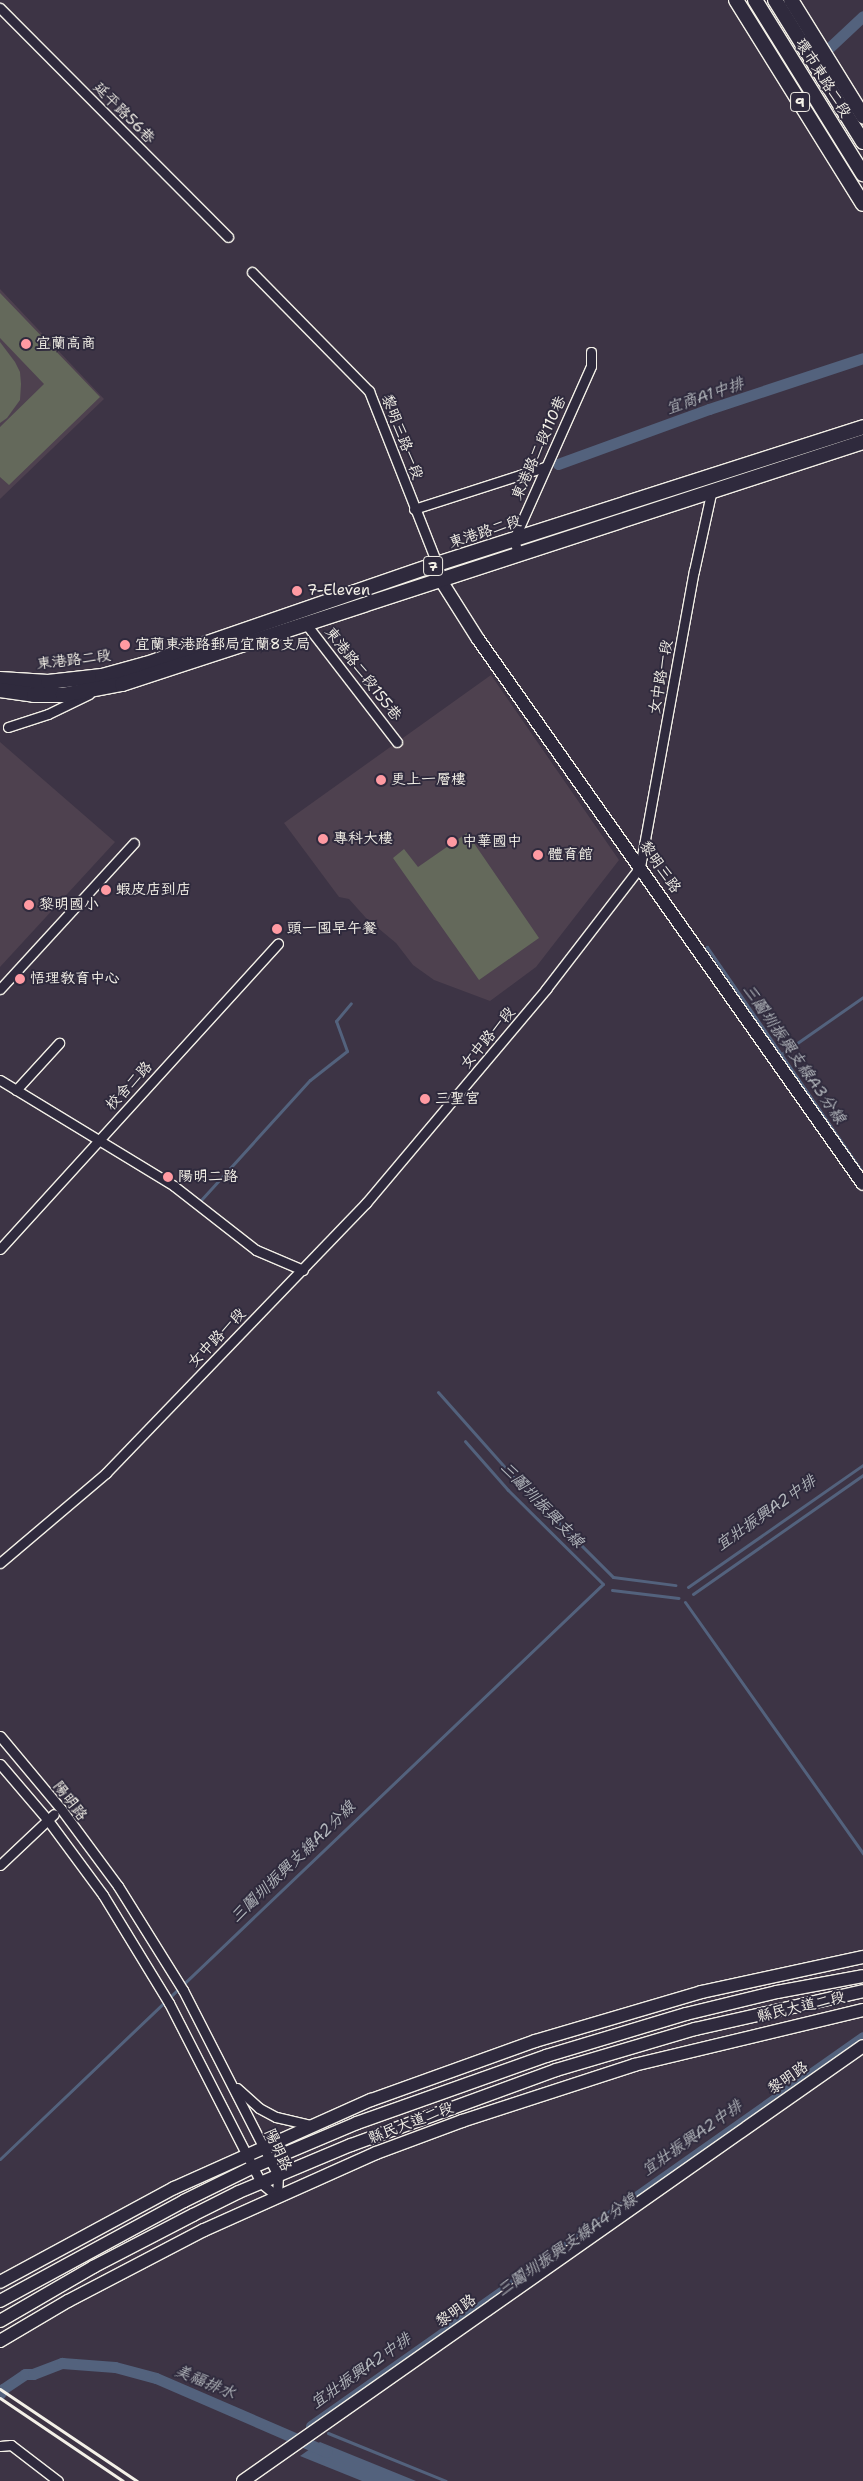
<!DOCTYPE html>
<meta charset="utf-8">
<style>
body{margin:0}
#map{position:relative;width:863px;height:2481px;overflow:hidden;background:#3d3445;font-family:"Shantell Sans","LXGW WenKai TC",sans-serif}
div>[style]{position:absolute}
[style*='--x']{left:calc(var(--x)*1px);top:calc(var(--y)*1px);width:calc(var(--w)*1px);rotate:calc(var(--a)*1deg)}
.built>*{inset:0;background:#4e414f}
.green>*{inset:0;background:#64695b}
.water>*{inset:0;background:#53627d}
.stream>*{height:3px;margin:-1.5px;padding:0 1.5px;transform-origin:1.5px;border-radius:1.5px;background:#53627d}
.canal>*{height:11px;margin:-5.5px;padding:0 5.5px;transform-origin:5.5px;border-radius:5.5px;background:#53627d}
.roads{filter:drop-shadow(1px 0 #f4f1e8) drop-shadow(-1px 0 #f4f1e8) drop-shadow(0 1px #f4f1e8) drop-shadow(0 -1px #f4f1e8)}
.street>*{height:9px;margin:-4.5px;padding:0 4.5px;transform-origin:4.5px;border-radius:4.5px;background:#2f2a3d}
.secondary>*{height:12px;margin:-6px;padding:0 6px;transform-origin:6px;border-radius:6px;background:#2f2a3d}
.primary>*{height:14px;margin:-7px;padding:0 7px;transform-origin:7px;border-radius:7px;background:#2f2a3d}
.rail>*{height:3px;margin:-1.5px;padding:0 1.5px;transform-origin:1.5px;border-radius:1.5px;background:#f4f1e8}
.dots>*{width:14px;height:14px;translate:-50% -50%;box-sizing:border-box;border:2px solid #2f2a3d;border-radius:50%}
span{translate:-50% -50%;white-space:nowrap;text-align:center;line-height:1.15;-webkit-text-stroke:4px #2f2a3d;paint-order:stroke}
.shield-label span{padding:1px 4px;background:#2f2a3d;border:1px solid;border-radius:4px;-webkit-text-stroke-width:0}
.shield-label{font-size:14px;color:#f4f1e8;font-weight:700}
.street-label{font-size:15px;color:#f4f1e8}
.poi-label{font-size:15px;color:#f4f1e8}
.left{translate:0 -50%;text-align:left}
.water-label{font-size:16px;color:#b4b8bd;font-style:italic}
</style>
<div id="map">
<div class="built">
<div style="clip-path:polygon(0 289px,104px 399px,0 499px)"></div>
<div style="clip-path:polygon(491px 675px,619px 860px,536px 967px,490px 1001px,434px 980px,413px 965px,396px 943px,366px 918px,349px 899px,339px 897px,284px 823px)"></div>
<div style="clip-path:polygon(0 742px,115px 842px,0 967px)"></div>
</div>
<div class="green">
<div style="clip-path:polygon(0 293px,100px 397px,9px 485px,0 477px,0 427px,44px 384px,0 338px)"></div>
<div style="clip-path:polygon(0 342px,15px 362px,20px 372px,21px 384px,20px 400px,7px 418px,0 423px)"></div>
<div style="clip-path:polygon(467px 833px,539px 938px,479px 980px,393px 858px,404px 849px,418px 867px)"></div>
</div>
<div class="water">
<div style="clip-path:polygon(320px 2442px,416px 2481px,362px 2481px,300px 2456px)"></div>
</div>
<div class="stream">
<div style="--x:705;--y:949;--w:3;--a:-45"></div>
<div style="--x:707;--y:947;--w:275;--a:55.4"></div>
<div style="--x:780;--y:1055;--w:101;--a:-34.9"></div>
<div style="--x:201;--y:1200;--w:162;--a:-47.8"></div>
<div style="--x:310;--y:1080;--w:47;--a:-38.1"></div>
<div style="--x:347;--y:1051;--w:32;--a:-110"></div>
<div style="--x:336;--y:1021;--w:23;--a:-50"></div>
<div style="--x:438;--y:1392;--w:118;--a:48.4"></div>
<div style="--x:516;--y:1480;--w:137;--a:45"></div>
<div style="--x:613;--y:1577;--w:63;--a:7.4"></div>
<div style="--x:688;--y:1587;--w:213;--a:-34.9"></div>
<div style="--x:612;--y:1590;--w:67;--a:6.8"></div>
<div style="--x:693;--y:1594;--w:208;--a:-35"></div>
<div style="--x:685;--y:1602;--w:308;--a:54.7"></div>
<div style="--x:0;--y:2159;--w:833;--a:-43.64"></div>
<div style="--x:603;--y:1584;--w:134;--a:-135.3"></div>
<div style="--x:508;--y:1490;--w:65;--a:-131.3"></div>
<div style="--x:328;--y:2433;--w:127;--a:22.1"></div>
</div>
<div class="canal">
<div style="--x:830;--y:47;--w:45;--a:-43.2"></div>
<div style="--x:558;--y:464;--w:161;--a:-20"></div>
<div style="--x:709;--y:409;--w:162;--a:-18.3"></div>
<div style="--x:0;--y:2394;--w:6;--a:-59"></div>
<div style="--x:3;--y:2389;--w:27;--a:-34"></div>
<div style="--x:25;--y:2374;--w:8;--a:0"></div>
<div style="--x:33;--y:2374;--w:31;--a:-21"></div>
<div style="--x:62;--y:2363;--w:53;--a:4.3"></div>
<div style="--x:115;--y:2367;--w:42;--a:15"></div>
<div style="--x:156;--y:2378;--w:186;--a:23.4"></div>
<div style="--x:311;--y:2426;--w:675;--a:-35.17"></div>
</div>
<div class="roads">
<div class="street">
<div style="--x:0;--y:8;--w:323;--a:45.1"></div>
<div style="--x:252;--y:272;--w:167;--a:45.5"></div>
<div style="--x:369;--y:391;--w:186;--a:68.5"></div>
<div style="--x:414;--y:509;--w:138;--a:-17.8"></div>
<div style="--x:518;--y:554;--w:16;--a:-105"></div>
<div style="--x:514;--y:539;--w:189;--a:-66"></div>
<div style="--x:591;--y:366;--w:14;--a:-90"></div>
<div style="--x:306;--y:624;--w:149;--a:52.4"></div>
<div style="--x:8;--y:727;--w:42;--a:-18"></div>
<div style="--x:48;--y:714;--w:46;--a:-26"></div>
<div style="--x:0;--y:989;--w:198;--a:-47.5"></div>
<div style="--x:0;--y:1080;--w:204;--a:31.3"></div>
<div style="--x:174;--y:1186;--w:104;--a:38"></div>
<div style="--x:256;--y:1250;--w:51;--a:23.1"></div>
<div style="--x:16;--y:1090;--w:64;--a:-47.5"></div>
<div style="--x:0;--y:1249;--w:413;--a:-47.7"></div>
<div style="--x:0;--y:1563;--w:139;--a:-40.3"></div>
<div style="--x:106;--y:1473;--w:375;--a:-46.1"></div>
<div style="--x:366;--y:1203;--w:280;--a:-49.9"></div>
<div style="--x:546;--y:989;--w:154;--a:-52.4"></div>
<div style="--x:640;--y:867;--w:301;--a:-79.7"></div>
<div style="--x:694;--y:571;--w:84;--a:-77.6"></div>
<div style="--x:0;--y:1736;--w:95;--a:50.1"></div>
<div style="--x:61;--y:1809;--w:96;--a:53.5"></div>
<div style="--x:118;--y:1886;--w:123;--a:58"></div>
<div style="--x:183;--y:1990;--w:209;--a:62.9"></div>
<div style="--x:278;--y:2176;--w:20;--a:93"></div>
<div style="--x:0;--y:1764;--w:72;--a:49.5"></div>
<div style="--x:47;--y:1819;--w:94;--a:53.6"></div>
<div style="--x:103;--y:1895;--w:127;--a:58.6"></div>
<div style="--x:169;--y:2003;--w:202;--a:62.9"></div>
<div style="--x:261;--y:2183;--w:21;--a:39"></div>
<div style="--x:0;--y:1865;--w:74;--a:-43.4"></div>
<div style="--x:237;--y:2088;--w:30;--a:42"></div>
<div style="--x:259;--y:2108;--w:19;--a:28"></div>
<div style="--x:276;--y:2117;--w:36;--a:13"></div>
<div style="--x:0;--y:2446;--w:11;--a:-5"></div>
<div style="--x:11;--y:2445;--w:59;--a:37.5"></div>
</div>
<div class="secondary">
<div style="--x:437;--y:564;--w:15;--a:79"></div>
<div style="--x:440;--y:579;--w:71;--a:57.7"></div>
<div style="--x:478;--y:639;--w:667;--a:54.76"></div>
<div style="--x:0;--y:2282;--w:198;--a:-28.4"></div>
<div style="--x:174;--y:2188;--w:216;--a:-24.1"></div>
<div style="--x:371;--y:2100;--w:174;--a:-19.8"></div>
<div style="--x:535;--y:2041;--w:173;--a:-16.4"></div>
<div style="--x:701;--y:1992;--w:166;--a:-12.2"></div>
<div style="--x:0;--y:2301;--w:209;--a:-28.5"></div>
<div style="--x:184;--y:2201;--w:77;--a:-26.2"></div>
<div style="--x:253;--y:2167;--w:113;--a:-22.9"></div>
<div style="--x:357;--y:2123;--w:201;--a:-19.5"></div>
<div style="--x:546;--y:2056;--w:146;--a:-16.7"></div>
<div style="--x:686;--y:2014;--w:94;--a:-13.6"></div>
<div style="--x:777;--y:1992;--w:87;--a:-10.5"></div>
<div style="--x:0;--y:2321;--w:108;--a:-30.1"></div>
<div style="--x:93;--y:2267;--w:113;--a:-27.5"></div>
<div style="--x:193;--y:2215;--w:51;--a:-26.6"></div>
<div style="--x:239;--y:2192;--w:121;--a:-22.8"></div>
<div style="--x:351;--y:2145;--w:218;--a:-20.1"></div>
<div style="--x:556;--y:2070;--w:145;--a:-16.4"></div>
<div style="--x:695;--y:2029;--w:172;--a:-12.7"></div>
<div style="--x:0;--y:2341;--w:79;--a:-30.5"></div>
<div style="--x:68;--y:2301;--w:153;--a:-27.6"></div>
<div style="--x:204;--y:2230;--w:188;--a:-24.1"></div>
<div style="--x:376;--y:2153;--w:92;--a:-20.4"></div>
<div style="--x:462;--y:2121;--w:181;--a:-18"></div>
<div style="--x:634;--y:2065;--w:236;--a:-13.5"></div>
<div style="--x:243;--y:2481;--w:757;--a:-35.05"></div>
</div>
<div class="primary">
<div style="--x:736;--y:0;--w:240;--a:58.1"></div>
<div style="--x:755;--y:0;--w:205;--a:58.2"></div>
<div style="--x:775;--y:0;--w:167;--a:58.2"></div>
<div style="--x:791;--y:0;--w:137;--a:58.2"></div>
<div style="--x:0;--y:679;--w:48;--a:3.6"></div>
<div style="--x:48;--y:682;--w:54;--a:-6.3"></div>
<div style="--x:102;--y:676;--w:46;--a:-15.3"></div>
<div style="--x:146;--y:664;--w:308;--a:-19"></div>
<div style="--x:437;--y:564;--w:447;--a:-17.8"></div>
<div style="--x:0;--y:690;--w:34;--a:8"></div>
<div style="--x:34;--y:695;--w:29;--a:0"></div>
<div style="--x:63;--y:695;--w:60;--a:-10.6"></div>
<div style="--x:122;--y:684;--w:780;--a:-18.09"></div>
</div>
</div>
<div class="rail">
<div style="--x:0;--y:2389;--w:165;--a:33.9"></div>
<div style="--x:0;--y:2398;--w:148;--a:34"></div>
</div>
<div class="dots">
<div style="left:26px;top:344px;background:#ff9aa2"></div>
<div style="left:297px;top:591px;background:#ff9aa2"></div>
<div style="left:125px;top:645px;background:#ff9aa2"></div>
<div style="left:381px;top:780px;background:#ff9aa2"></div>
<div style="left:323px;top:839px;background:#ff9aa2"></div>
<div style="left:452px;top:842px;background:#ff9aa2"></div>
<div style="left:538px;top:855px;background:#ff9aa2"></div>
<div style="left:106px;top:890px;background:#ff9aa2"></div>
<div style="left:29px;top:905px;background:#ff9aa2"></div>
<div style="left:277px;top:929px;background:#ff9aa2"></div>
<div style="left:20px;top:979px;background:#ff9aa2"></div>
<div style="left:425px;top:1099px;background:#ff9aa2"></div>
<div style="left:168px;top:1177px;background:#ff9aa2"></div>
</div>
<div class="shield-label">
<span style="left:800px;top:102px">9</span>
<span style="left:433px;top:566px">7</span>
</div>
<div class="street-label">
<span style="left:823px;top:78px;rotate:58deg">環市東路二段</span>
<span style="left:124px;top:113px;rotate:45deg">延平路56巷</span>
<span style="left:402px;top:437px;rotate:69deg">黎明三路一段</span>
<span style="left:539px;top:448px;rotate:-66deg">東港路二段110巷</span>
<span style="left:485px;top:532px;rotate:-18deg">東港路二段</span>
<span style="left:74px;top:660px;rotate:-7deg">東港路二段</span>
<span style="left:363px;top:674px;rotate:52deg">東港路二段155巷</span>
<span style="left:661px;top:677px;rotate:-80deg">女中路一段</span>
<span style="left:660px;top:867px;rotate:55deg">黎明三路</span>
<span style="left:488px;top:1038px;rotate:-50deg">女中路一段</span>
<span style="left:129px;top:1086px;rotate:-47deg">校舍二路</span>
<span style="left:217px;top:1338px;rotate:-46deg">女中路一段</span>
<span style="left:70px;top:1801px;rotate:52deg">陽明路</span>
<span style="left:801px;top:2007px;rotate:-13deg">縣民大道二段</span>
<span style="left:788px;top:2078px;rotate:-35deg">黎明路</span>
<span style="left:411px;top:2123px;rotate:-21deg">縣民大道二段</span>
<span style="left:278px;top:2150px;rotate:66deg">陽明路</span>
<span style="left:456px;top:2311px;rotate:-35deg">黎明路</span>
</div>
<div class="poi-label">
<span class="left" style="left:36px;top:344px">宜蘭高商</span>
<span class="left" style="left:307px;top:591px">7-Eleven</span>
<span class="left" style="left:135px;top:645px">宜蘭東港路郵局宜蘭8支局</span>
<span class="left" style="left:391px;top:780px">更上一層樓</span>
<span class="left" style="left:333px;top:839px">專科大樓</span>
<span class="left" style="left:462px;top:842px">中華國中</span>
<span class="left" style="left:548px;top:855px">體育館</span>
<span class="left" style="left:116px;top:890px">蝦皮店到店</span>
<span class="left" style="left:39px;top:905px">黎明國小</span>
<span class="left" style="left:287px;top:929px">頭一囤早午餐</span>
<span class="left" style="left:30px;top:979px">悟理教育中心</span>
<span class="left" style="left:435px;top:1099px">三聖宮</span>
<span class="left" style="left:178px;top:1177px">陽明二路</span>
</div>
<div class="water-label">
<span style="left:705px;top:396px;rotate:-19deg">宜商A1中排</span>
<span style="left:794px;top:1054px;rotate:55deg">三鬮圳振興支線A3分線</span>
<span style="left:542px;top:1505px;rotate:46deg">三鬮圳振興支線</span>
<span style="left:766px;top:1513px;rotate:-35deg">宜壯振興A2中排</span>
<span style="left:293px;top:1862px;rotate:-44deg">三鬮圳振興支線A2分線</span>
<span style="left:692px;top:2138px;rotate:-35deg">宜壯振興A2中排</span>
<span style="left:567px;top:2245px;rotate:-35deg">三鬮圳振興支線A4分線</span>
<span style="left:361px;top:2371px;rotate:-35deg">宜壯振興A2中排</span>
<span style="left:205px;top:2382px;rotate:23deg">美福排水</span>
</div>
</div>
